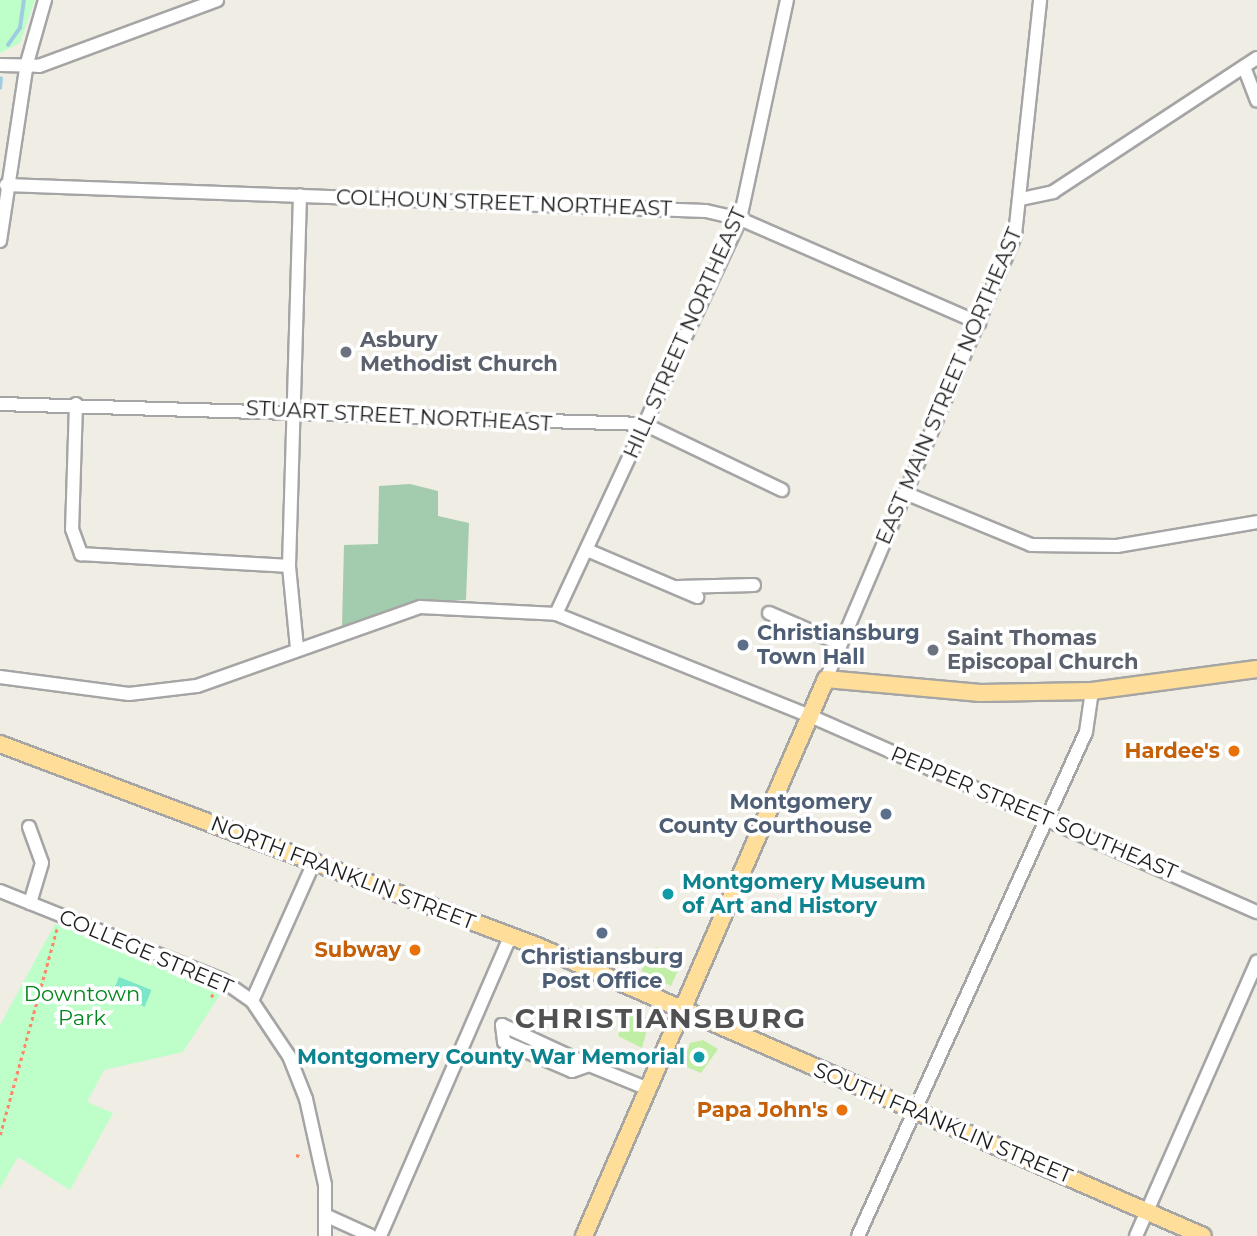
<!DOCTYPE html>
<style>
body{margin:0}
#map{position:relative;width:1257px;height:1236px;overflow:hidden;background:#f0ede4;font-family:Montserrat,sans-serif}
div>[style]{position:absolute}
[style*='--x']{left:calc(var(--x)*1px);top:calc(var(--y)*1px);width:calc(var(--w)*1px);rotate:calc(var(--a)*1deg)}
.grass>*{inset:0;background:#c1eea5}
.cemetery>*{inset:0;background:#a3cbad}
.park>*{inset:0;background:#bdfec9}
.pitch>*{inset:0;background:#7be6c8;transform-origin:0 0}
.stream>*{height:3.5px;margin:-1.75px;padding:0 1.75px;transform-origin:1.75px;border-radius:1.75px;background:#a0cce1}
.path>*{height:2.5px;margin-top:-1.25px;transform-origin:0;background:repeating-linear-gradient(90deg,#ff8666 0 3.5px,transparent 0 7px)}
.roads{filter:drop-shadow(2px 0 #a5a5a5) drop-shadow(-2px 0 #a5a5a5) drop-shadow(0 2px #a5a5a5) drop-shadow(0 -2px #a5a5a5)}
.minor>*{height:12px;margin:-6px;padding:0 6px;transform-origin:6px;border-radius:6px;background:#fff}
.major>*{height:16px;margin:-8px;padding:0 8px;transform-origin:8px;border-radius:8px;background:#ffde9a}
.dots>*{width:19px;height:19px;translate:-50% -50%;box-sizing:border-box;border:4px solid #fff;border-radius:50%}
span{translate:-50% -50%;white-space:nowrap;text-align:center;line-height:1.15;-webkit-text-stroke:7px #fff;paint-order:stroke}
.street-label{font-size:21px;color:#1e1e1e}
.worship-label{font-size:21px;color:#5b616d;font-weight:700}
.left{translate:0 -50%;text-align:left}
.service-label{font-size:21px;color:#4e5e75;font-weight:700}
.right{translate:-100% -50%;text-align:right}
.food-label{font-size:21px;color:#c56008;font-weight:700}
.culture-label{font-size:21px;color:#0d838f;font-weight:700}
.park-label{font-size:21px;color:#03861c}
.district-label{font-size:28px;color:#515151;font-weight:700;letter-spacing:2px}
</style>
<div id="map">
<div class="grass">
<div style="clip-path:polygon(656px 947px,683px 959px,671px 986px,641px 971px)"></div>
<div style="clip-path:polygon(625px 1007px,650px 1019px,642px 1048px,618px 1036px)"></div>
<div style="clip-path:polygon(703px 1040px,718px 1049px,701px 1073px,682px 1065px,690px 1043px)"></div>
</div>
<div class="cemetery">
<div style="clip-path:polygon(410px 484px,438px 491px,438px 516px,469px 523px,466px 600px,415px 602px,342px 626px,344px 545px,378px 544px,379px 486px)"></div>
</div>
<div class="park">
<div style="clip-path:polygon(0 0,35px 0,20px 43px,0 53px)"></div>
<div style="clip-path:polygon(55px 924px,221px 993px,183px 1052px,104px 1070px,87px 1102px,113px 1113px,70px 1190px,18px 1157px,0 1188px,0 1025px)"></div>
</div>
<div class="pitch">
<div style="left:119px;top:977px;width:35px;height:18px;rotate:22deg"></div>
</div>
<div class="stream">
<div style="--x:8;--y:45;--w:21;--a:-55"></div>
<div style="--x:20;--y:28;--w:28;--a:-82"></div>
<div style="--x:0;--y:88;--w:9;--a:-84"></div>
</div>
<div class="path">
<div style="--x:211;--y:997;--w:5;--a:-53"></div>
<div style="--x:0;--y:1135;--w:215;--a:-74.6"></div>
<div style="--x:296;--y:1155;--w:7;--a:16"></div>
</div>
<div class="roads">
<div class="minor">
<div style="--x:0;--y:65;--w:39;--a:1"></div>
<div style="--x:39;--y:66;--w:190;--a:-20.3"></div>
<div style="--x:1244;--y:67;--w:36;--a:69"></div>
<div style="--x:6;--y:185;--w:700;--a:2.13"></div>
<div style="--x:706;--y:211;--w:35;--a:13"></div>
<div style="--x:740;--y:219;--w:261;--a:23.5"></div>
<div style="--x:1021;--y:199;--w:33;--a:-12"></div>
<div style="--x:1053;--y:192;--w:244;--a:-33.3"></div>
<div style="--x:0;--y:241;--w:180;--a:-81.4"></div>
<div style="--x:27;--y:63;--w:66;--a:-74.1"></div>
<div style="--x:0;--y:404;--w:644;--a:1.78"></div>
<div style="--x:644;--y:424;--w:153;--a:25.6"></div>
<div style="--x:76;--y:404;--w:125;--a:91.8"></div>
<div style="--x:72;--y:529;--w:27;--a:70"></div>
<div style="--x:81;--y:554;--w:208;--a:3.3"></div>
<div style="--x:905;--y:493;--w:136;--a:22.4"></div>
<div style="--x:1031;--y:545;--w:86;--a:0.7"></div>
<div style="--x:1117;--y:546;--w:142;--a:-9.7"></div>
<div style="--x:587;--y:550;--w:120;--a:23.1"></div>
<div style="--x:678;--y:587;--w:76;--a:-1.5"></div>
<div style="--x:769;--y:613;--w:78;--a:23.3"></div>
<div style="--x:556;--y:614;--w:436;--a:-65"></div>
<div style="--x:740;--y:219;--w:224;--a:-77.9"></div>
<div style="--x:297;--y:648;--w:82;--a:-95.6"></div>
<div style="--x:289;--y:566;--w:371;--a:-88.3"></div>
<div style="--x:0;--y:677;--w:130;--a:7.5"></div>
<div style="--x:129;--y:694;--w:68;--a:-6.7"></div>
<div style="--x:197;--y:686;--w:237;--a:-19.5"></div>
<div style="--x:420;--y:607;--w:136;--a:2.9"></div>
<div style="--x:556;--y:614;--w:274;--a:21.9"></div>
<div style="--x:810;--y:716;--w:488;--a:23.7"></div>
<div style="--x:826;--y:679;--w:483;--a:-66.9"></div>
<div style="--x:1015;--y:235;--w:236;--a:-83.9"></div>
<div style="--x:29;--y:827;--w:38;--a:70"></div>
<div style="--x:42;--y:863;--w:42;--a:106.7"></div>
<div style="--x:0;--y:891;--w:239;--a:21.8"></div>
<div style="--x:222;--y:980;--w:37;--a:35"></div>
<div style="--x:252;--y:1001;--w:66;--a:56.1"></div>
<div style="--x:289;--y:1056;--w:46;--a:68.4"></div>
<div style="--x:306;--y:1099;--w:88;--a:77.5"></div>
<div style="--x:325;--y:1185;--w:51;--a:90"></div>
<div style="--x:252;--y:1001;--w:154;--a:-65.9"></div>
<div style="--x:502;--y:1025;--w:17;--a:83"></div>
<div style="--x:504;--y:1042;--w:74;--a:23.1"></div>
<div style="--x:572;--y:1071;--w:18;--a:-19"></div>
<div style="--x:589;--y:1065;--w:61;--a:22"></div>
<div style="--x:502;--y:1025;--w:96;--a:24.7"></div>
<div style="--x:327;--y:1216;--w:48;--a:24.4"></div>
<div style="--x:380;--y:1236;--w:326;--a:-66.5"></div>
<div style="--x:858;--y:1236;--w:553;--a:-65.66"></div>
<div style="--x:1086;--y:732;--w:41;--a:-81.7"></div>
<div style="--x:1136;--y:1236;--w:300;--a:-66.2"></div>
</div>
<div class="major">
<div style="--x:0;--y:744;--w:574;--a:20.61"></div>
<div style="--x:537;--y:946;--w:726;--a:23.53"></div>
<div style="--x:584;--y:1236;--w:607;--a:-66.52"></div>
<div style="--x:826;--y:679;--w:155;--a:5.2"></div>
<div style="--x:980;--y:693;--w:112;--a:-1"></div>
<div style="--x:1092;--y:691;--w:166;--a:-7.6"></div>
</div>
</div>
<div class="dots">
<div style="left:346px;top:352px;background:#6b7280"></div>
<div style="left:743px;top:645px;background:#5c6f8a"></div>
<div style="left:933px;top:650px;background:#6b7280"></div>
<div style="left:1234px;top:751px;background:#e8710a"></div>
<div style="left:886px;top:814px;background:#5c6f8a"></div>
<div style="left:668px;top:894px;background:#0f9aa8"></div>
<div style="left:602px;top:933px;background:#5c6f8a"></div>
<div style="left:415px;top:950px;background:#e8710a"></div>
<div style="left:699px;top:1057px;background:#0f9aa8"></div>
<div style="left:842px;top:1110px;background:#e8710a"></div>
</div>
<div class="street-label">
<span style="left:504px;top:203px;rotate:2deg">COLHOUN STREET NORTHEAST</span>
<span style="left:685px;top:333px;rotate:-66deg">HILL STREET NORTHEAST</span>
<span style="left:949px;top:386px;rotate:-67deg">EAST MAIN STREET NORTHEAST</span>
<span style="left:399px;top:416px;rotate:3deg">STUART STREET NORTHEAST</span>
<span style="left:1034px;top:813px;rotate:23deg">PEPPER STREET SOUTHEAST</span>
<span style="left:343px;top:873px;rotate:21deg">NORTH FRANKLIN STREET</span>
<span style="left:146px;top:952px;rotate:23deg">COLLEGE STREET</span>
<span style="left:943px;top:1123px;rotate:23deg">SOUTH FRANKLIN STREET</span>
</div>
<div class="worship-label">
<span class="left" style="left:360px;top:352px">Asbury<br>Methodist Church</span>
<span class="left" style="left:947px;top:650px">Saint Thomas<br>Episcopal Church</span>
</div>
<div class="service-label">
<span class="left" style="left:757px;top:645px">Christiansburg<br>Town Hall</span>
<span class="right" style="left:872px;top:814px">Montgomery<br>County Courthouse</span>
<span style="left:602px;top:969px">Christiansburg<br>Post Office</span>
</div>
<div class="food-label">
<span class="right" style="left:1220px;top:751px">Hardee's</span>
<span class="right" style="left:401px;top:950px">Subway</span>
<span class="right" style="left:828px;top:1110px">Papa John's</span>
</div>
<div class="culture-label">
<span class="left" style="left:682px;top:894px">Montgomery Museum<br>of Art and History</span>
<span class="right" style="left:685px;top:1057px">Montgomery County War Memorial</span>
</div>
<div class="park-label">
<span style="left:82px;top:1006px">Downtown<br>Park</span>
</div>
<div class="district-label">
<span style="left:661px;top:1018px">CHRISTIANSBURG</span>
</div>
</div>
